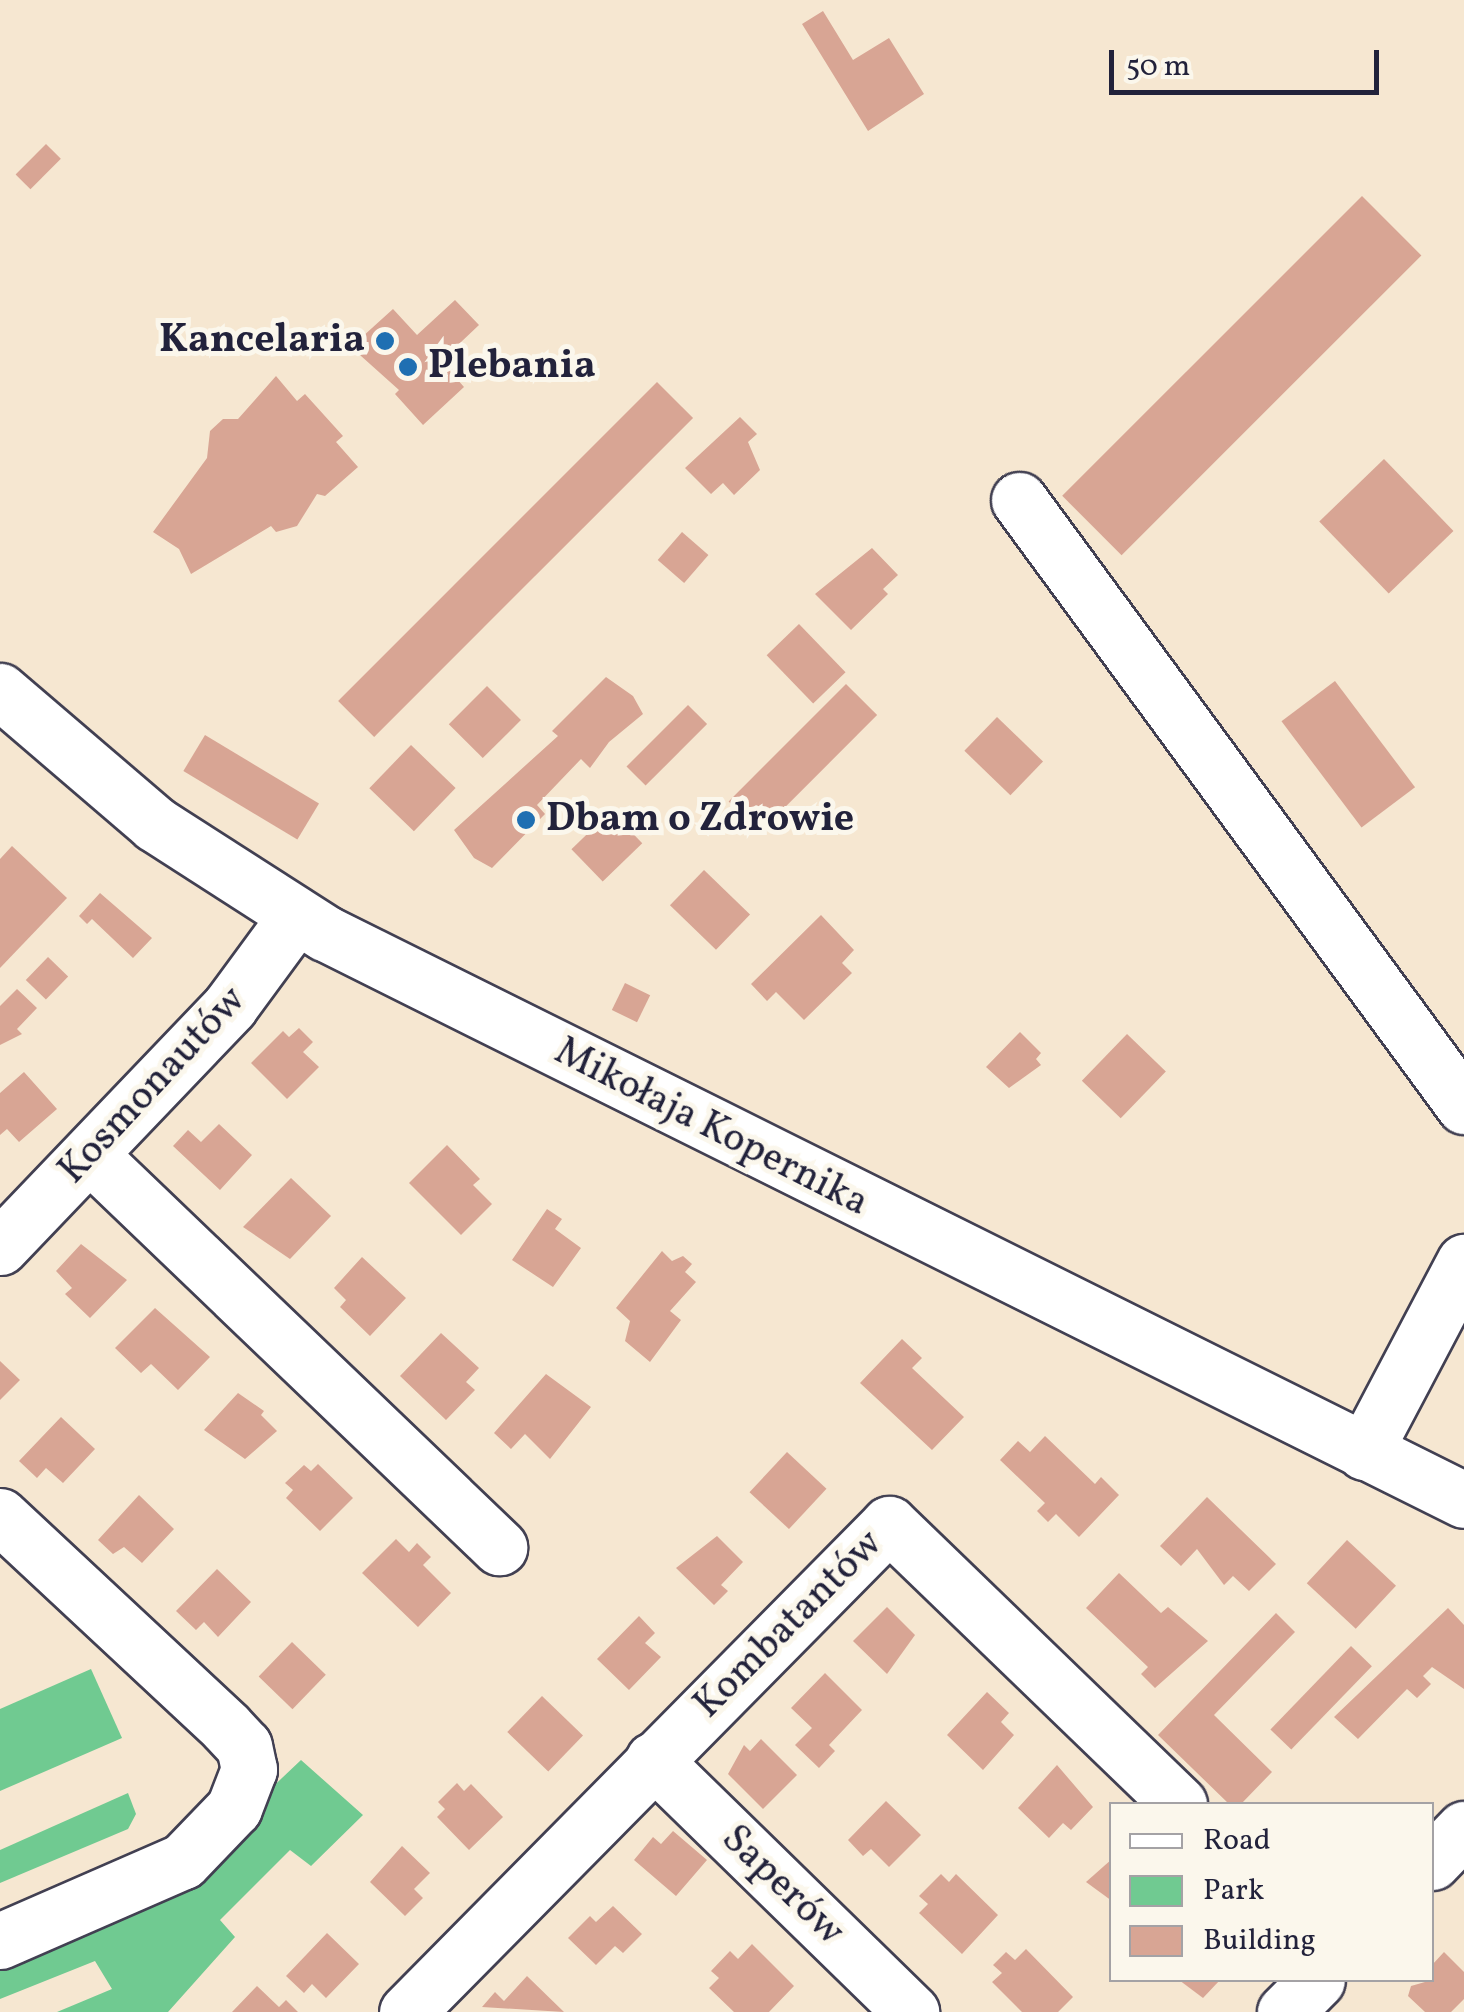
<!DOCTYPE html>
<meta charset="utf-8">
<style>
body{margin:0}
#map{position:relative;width:1464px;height:2012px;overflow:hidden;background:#f6e7d1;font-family:Vollkorn,serif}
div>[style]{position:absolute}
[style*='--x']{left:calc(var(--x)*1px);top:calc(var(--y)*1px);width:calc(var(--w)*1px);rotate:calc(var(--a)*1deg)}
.green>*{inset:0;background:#70ca91}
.building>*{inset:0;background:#d8a594;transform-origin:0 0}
.roads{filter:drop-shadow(2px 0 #424052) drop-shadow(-2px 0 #424052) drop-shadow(0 2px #424052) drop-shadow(0 -2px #424052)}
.minor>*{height:55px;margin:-27.5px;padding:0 27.5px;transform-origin:27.5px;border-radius:27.5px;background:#fff}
.dots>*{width:28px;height:28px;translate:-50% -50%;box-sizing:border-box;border:5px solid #fbf7ec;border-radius:50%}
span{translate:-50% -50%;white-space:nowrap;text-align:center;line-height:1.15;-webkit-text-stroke:10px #fbf7ec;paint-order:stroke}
.poi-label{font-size:40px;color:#22223b;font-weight:700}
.right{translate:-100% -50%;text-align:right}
.left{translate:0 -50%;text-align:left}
.street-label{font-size:40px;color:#22223b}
.legend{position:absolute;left:1109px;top:1802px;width:325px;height:180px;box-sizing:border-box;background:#fbf7ec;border:2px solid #a4a2a5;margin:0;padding:12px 18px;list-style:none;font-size:30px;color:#22223b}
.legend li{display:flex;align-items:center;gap:20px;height:50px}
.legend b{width:50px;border:2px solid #a4a2a5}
.scale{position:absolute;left:1109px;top:50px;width:270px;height:45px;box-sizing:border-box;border:5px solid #22223b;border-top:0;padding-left:12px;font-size:30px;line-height:35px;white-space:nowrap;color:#22223b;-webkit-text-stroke:8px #fbf7ec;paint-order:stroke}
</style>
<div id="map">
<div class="green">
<div style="clip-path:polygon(91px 1669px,122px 1738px,0 1791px,0 1709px)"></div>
<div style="clip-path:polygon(301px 1760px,363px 1815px,311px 1866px,290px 1850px,220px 1920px,235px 1937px,168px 2012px,57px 2012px,112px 1989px,95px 1961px,0 1999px,0 1955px,263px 1796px)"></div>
<div style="clip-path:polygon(128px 1793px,136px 1814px,128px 1829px,0 1883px,0 1850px)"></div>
</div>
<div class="building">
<div style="clip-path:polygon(823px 11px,853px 60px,889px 38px,924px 94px,868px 131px,802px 24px)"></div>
<div style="left:46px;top:144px;width:21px;height:43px;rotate:45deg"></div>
<div style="left:1362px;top:196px;width:84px;height:424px;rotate:45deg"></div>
<div style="clip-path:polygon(455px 300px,479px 325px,441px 361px,464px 387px,423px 425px,395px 394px,399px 390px,351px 347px,393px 309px,417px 335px)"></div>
<div style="clip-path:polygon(276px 376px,297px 401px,305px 394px,343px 436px,336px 442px,358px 467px,325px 496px,317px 494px,297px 526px,276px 532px,271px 526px,191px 574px,179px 549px,153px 532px,207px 458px,210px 431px,223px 419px,238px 419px)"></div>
<div style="left:657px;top:382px;width:51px;height:451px;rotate:45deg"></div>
<div style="clip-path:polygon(740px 417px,757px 434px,748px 442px,760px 470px,734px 495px,723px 483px,711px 494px,685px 468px)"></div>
<div style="left:1384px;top:459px;width:100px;height:90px;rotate:46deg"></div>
<div style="left:682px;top:532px;width:35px;height:37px;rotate:41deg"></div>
<div style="clip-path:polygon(872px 548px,898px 575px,883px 589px,888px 594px,851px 630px,815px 594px)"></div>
<div style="left:799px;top:624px;width:67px;height:45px;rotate:46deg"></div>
<div style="clip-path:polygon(606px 677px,633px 696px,643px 714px,609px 742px,590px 768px,581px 759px,537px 805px,545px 814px,492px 868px,474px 858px,454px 830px,558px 736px,552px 731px)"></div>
<div style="left:1335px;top:681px;width:133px;height:67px;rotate:53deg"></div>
<div style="left:846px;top:684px;width:44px;height:166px;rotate:45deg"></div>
<div style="left:487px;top:686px;width:48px;height:54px;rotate:45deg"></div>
<div style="left:688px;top:705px;width:27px;height:87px;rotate:45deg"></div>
<div style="left:997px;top:717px;width:64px;height:47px;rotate:44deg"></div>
<div style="left:205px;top:735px;width:133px;height:42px;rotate:31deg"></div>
<div style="left:411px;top:745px;width:62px;height:60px;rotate:44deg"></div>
<div style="left:611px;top:811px;width:45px;height:55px;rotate:46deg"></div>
<div style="clip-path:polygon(12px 846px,67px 898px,0 968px,0 859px)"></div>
<div style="left:704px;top:870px;width:64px;height:49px;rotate:44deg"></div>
<div style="clip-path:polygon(100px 893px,152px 938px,133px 958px,92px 919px,87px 924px,79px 916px)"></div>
<div style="clip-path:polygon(821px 915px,854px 950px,842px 963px,852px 973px,804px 1020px,776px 992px,767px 1001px,751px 984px)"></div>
<div style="left:48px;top:957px;width:28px;height:32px;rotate:44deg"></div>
<div style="left:625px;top:983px;width:28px;height:30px;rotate:26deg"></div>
<div style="clip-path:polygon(17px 989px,37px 1008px,17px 1029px,22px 1034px,0 1045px,0 1006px)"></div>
<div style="clip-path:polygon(299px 1028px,313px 1042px,303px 1052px,319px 1067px,287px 1099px,251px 1063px,283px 1031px,289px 1037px)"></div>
<div style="clip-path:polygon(1020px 1032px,1041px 1053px,1036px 1059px,1041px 1065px,1009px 1088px,986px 1067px)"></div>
<div style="left:1127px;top:1034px;width:54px;height:65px;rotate:44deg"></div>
<div style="clip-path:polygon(24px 1072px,57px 1109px,19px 1142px,7px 1129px,0 1135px,0 1093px)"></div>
<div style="clip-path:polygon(219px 1124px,252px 1155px,220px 1190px,173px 1146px,188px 1130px,201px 1142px)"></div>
<div style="clip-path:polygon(447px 1145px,480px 1179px,473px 1185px,492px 1204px,461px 1235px,409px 1183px)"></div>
<div style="clip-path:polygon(291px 1178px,331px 1216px,290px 1259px,243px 1227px)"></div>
<div style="clip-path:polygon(547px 1209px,562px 1219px,555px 1229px,581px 1248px,553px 1287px,512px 1260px)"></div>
<div style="clip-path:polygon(81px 1244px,127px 1280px,90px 1318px,65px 1294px,72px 1288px,56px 1271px)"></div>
<div style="clip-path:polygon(662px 1251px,672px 1261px,683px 1256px,692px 1264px,685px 1272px,696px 1282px,670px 1311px,681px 1320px,650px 1362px,625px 1341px,630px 1321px,616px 1308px)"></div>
<div style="clip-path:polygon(362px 1257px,406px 1298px,370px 1336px,340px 1307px,346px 1300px,334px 1288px)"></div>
<div style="clip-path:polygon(155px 1308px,210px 1357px,178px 1390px,151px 1364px,141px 1373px,115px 1348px)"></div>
<div style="clip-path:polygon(441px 1333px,479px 1368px,466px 1382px,475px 1390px,446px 1420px,400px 1376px)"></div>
<div style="clip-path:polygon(902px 1339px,922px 1358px,912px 1368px,964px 1417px,932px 1450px,860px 1383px)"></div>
<div style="clip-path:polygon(0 1361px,20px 1380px,0 1400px)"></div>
<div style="clip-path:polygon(546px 1374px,591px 1407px,550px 1459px,525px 1434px,511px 1449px,494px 1433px)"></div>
<div style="clip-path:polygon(238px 1393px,264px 1411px,261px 1415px,277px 1431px,245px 1459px,204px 1430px)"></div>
<div style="clip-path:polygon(61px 1417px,95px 1449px,63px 1483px,46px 1468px,37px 1478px,19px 1461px)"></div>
<div style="clip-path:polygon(1045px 1436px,1095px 1484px,1101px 1477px,1119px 1495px,1079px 1537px,1056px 1514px,1048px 1522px,1037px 1511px,1045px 1503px,1000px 1460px,1018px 1441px,1030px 1452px)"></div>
<div style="left:787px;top:1452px;width:54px;height:55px;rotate:43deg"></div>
<div style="clip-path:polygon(318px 1464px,353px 1498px,320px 1531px,286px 1498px,293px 1490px,285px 1483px,304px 1465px,311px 1471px)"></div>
<div style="clip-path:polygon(139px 1495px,174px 1529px,142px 1563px,124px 1547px,113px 1554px,98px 1540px)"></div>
<div style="clip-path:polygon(1207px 1497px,1276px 1564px,1249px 1591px,1233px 1576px,1224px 1585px,1197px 1549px,1181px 1566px,1160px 1546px)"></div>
<div style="clip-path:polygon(717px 1536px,743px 1562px,721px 1585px,728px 1591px,714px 1605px,676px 1568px)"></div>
<div style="clip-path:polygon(396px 1539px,409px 1552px,417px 1543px,431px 1557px,423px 1565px,451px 1593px,418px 1627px,362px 1573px)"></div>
<div style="left:1347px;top:1540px;width:67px;height:59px;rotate:43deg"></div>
<div style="clip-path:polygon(217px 1569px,251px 1602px,218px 1637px,204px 1622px,196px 1630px,176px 1611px)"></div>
<div style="clip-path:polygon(1119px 1573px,1161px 1613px,1168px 1607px,1208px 1641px,1155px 1688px,1141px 1674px,1148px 1667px,1086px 1608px)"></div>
<div style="clip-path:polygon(887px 1607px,915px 1635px,887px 1674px,853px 1641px)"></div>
<div style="clip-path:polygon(1448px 1608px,1464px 1625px,1464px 1689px,1432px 1667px,1423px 1676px,1431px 1684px,1417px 1698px,1407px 1689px,1358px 1739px,1334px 1717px)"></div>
<div style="clip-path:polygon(1276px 1613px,1295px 1632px,1214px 1715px,1272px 1772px,1241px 1804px,1229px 1804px,1158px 1735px)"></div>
<div style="clip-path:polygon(639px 1616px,655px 1633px,645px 1643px,661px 1657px,629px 1690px,597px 1659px)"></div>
<div style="left:292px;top:1642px;width:47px;height:48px;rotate:44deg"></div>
<div style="left:1351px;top:1646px;width:29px;height:116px;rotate:44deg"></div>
<div style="clip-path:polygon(825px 1673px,862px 1710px,829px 1745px,835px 1751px,819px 1768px,795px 1745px,812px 1728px,791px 1708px)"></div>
<div style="clip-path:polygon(987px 1692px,1009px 1713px,1001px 1722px,1014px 1735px,983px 1770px,947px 1735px)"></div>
<div style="left:542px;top:1696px;width:57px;height:50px;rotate:44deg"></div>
<div style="clip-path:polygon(761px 1739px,797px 1775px,763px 1809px,728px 1774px,744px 1745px,750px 1751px)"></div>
<div style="clip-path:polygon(1057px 1765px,1093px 1807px,1071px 1830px,1063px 1823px,1049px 1838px,1018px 1808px)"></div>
<div style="clip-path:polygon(457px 1783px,464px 1791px,471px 1784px,503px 1817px,469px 1850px,437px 1817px,445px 1809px,438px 1802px)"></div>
<div style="clip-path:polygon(886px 1801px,921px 1835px,889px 1867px,871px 1849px,863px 1856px,848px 1840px)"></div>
<div style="clip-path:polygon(673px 1831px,707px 1860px,676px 1896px,634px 1860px,653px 1837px,661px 1844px)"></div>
<div style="clip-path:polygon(402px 1846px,430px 1873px,414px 1889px,423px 1898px,405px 1916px,370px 1882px)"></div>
<div style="clip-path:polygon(1112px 1859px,1112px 1901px,1086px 1882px)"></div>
<div style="clip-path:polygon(941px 1874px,949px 1882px,956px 1874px,998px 1915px,962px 1954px,919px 1913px,928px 1904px,919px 1896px)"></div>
<div style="clip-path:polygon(613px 1906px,642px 1934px,623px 1953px,615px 1946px,596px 1965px,568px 1938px,590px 1916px,596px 1922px)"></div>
<div style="clip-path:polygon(327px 1933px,359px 1964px,326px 1998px,312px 1984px,304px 1993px,286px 1976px)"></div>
<div style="clip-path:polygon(752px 1944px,794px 1986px,769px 2012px,734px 2012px,709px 1988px,719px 1978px,711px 1971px,730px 1951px,738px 1959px)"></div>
<div style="clip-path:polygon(1026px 1949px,1073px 1997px,1058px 2012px,1022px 2012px,992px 1982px,1002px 1973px,993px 1965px,1006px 1952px,1015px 1960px)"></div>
<div style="clip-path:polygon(1444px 1952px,1464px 1972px,1464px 1999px,1451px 2012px,1425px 2012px,1408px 1996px,1411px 1986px,1432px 1980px,1432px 1965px)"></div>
<div style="clip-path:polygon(527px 1976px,564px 2012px,482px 2007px,495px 1992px,504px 2001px)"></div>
<div style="clip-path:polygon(1179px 1980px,1220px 1980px,1203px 1998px)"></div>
<div style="clip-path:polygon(257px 1986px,279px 2007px,286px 2000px,298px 2012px,232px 2012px)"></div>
</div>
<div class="roads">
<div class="minor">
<div style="--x:1019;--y:500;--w:752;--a:53.71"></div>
<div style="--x:0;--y:691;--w:204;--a:40.6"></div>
<div style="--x:155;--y:824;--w:202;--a:32.7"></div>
<div style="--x:325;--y:933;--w:1272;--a:26.46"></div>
<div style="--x:90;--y:1155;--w:567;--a:43.78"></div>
<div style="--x:0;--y:1247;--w:333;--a:-46.3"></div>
<div style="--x:230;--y:1006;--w:112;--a:-53.7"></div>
<div style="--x:1364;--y:1452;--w:215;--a:-62.2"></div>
<div style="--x:0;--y:1516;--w:309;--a:43"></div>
<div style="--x:226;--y:1727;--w:26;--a:47"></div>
<div style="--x:244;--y:1746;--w:24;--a:78"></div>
<div style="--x:249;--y:1769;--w:42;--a:111"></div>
<div style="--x:234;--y:1808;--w:74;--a:133.9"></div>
<div style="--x:183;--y:1861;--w:200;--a:156.4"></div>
<div style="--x:653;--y:1760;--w:361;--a:44.3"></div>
<div style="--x:1432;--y:1862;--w:46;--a:-45.9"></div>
<div style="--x:407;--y:2012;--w:686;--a:-45.35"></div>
<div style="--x:889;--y:1524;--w:403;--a:44"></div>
<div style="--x:1285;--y:2012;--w:45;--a:-45"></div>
</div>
</div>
<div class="dots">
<div style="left:385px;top:341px;background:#1f6fb2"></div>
<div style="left:408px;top:367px;background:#1f6fb2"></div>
<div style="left:526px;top:820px;background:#1f6fb2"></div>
</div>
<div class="poi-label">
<span class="right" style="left:365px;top:341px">Kancelaria</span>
<span class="left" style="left:428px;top:367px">Plebania</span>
<span class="left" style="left:546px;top:820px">Dbam o Zdrowie</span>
</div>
<div class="street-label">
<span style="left:153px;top:1086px;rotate:-47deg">Kosmonautów</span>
<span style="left:711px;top:1128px;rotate:27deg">Mikołaja Kopernika</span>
<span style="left:789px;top:1625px;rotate:-45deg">Kombatantów</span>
<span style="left:782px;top:1886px;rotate:44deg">Saperów</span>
</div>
<ul class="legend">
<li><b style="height:12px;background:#fff"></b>Road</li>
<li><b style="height:28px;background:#70ca91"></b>Park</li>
<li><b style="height:28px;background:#d8a594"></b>Building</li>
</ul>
<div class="scale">50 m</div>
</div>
